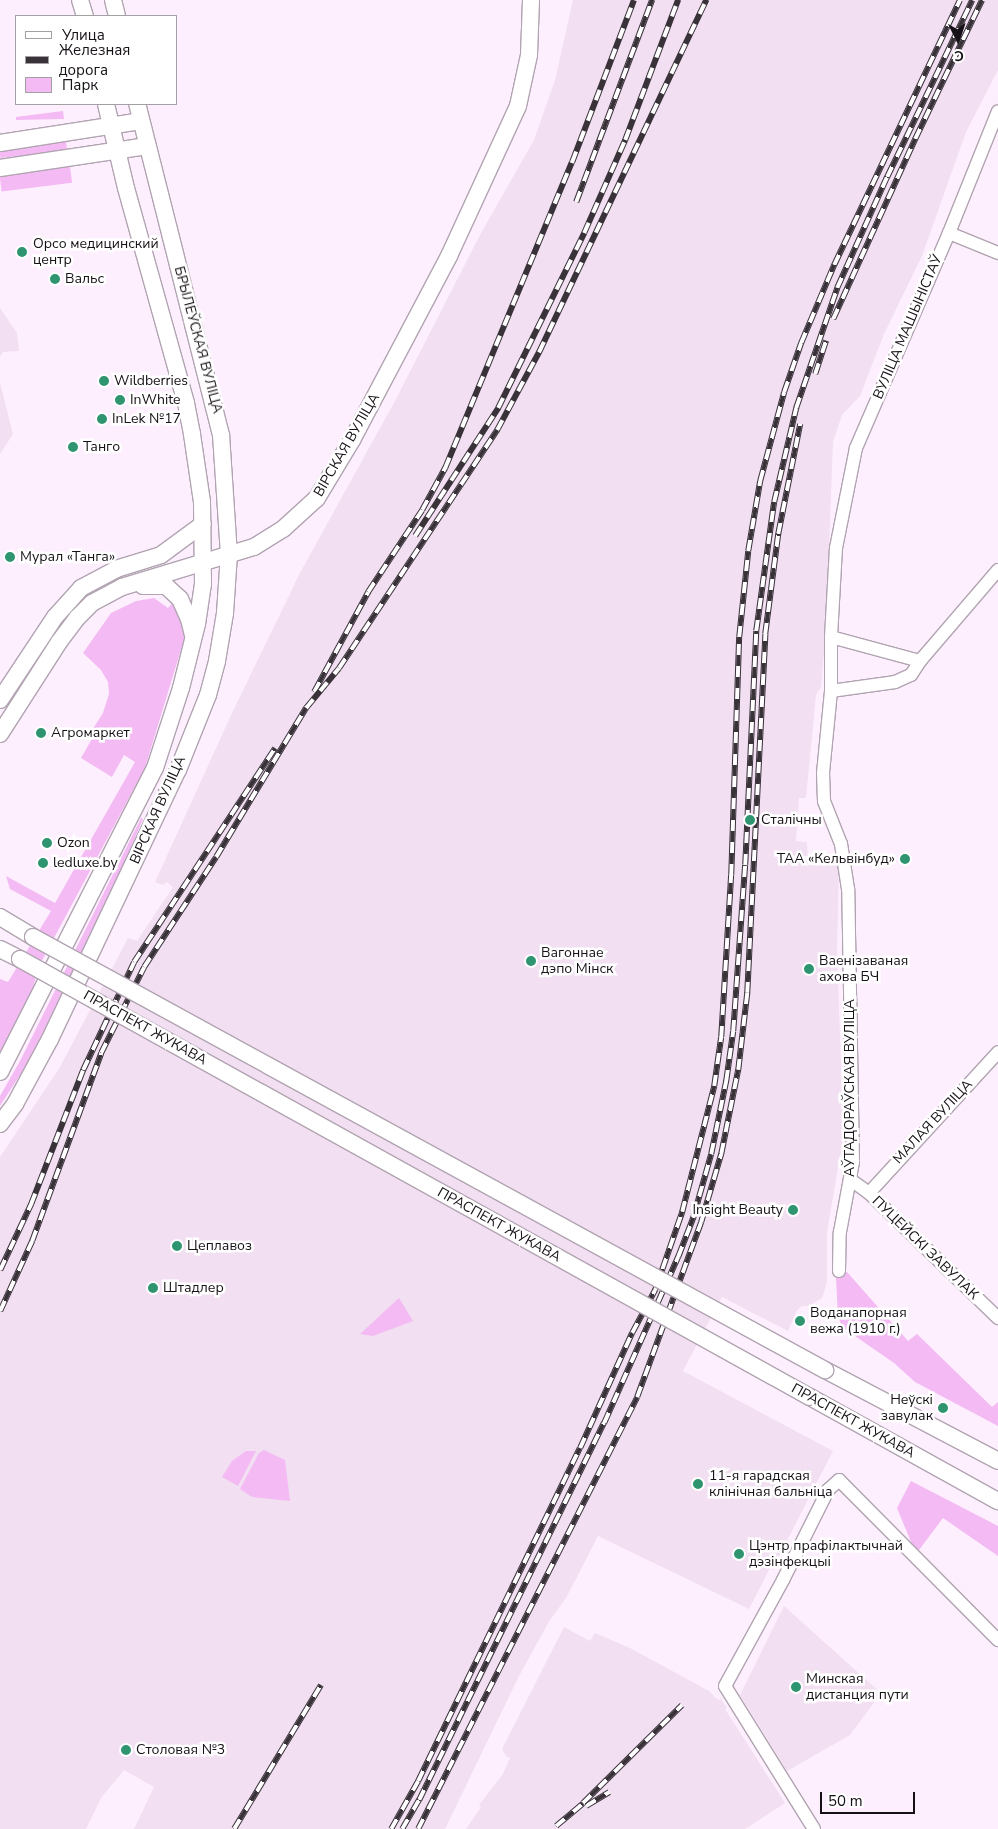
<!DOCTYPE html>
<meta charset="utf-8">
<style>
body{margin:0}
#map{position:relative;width:998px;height:1829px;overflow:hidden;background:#feeffe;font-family:"Nunito Sans",sans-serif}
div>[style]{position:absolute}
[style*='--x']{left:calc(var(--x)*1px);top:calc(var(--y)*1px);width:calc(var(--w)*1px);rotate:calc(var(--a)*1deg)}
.built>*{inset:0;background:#f2dff2}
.green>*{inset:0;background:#f3baf4;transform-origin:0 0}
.roads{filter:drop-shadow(1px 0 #b1a4b1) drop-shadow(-1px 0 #b1a4b1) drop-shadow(0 1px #b1a4b1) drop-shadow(0 -1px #b1a4b1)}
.minor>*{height:12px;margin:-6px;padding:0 6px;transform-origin:6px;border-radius:6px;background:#fff}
.major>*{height:16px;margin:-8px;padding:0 8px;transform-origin:8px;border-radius:8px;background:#fff}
.rail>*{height:5.5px;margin-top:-2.75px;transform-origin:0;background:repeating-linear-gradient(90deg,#fff 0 11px,#393339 0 22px);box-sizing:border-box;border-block:1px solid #393339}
.bridges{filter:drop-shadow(1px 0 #b1a4b1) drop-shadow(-1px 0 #b1a4b1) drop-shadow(0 1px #b1a4b1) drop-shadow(0 -1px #b1a4b1)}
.major-bridge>*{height:16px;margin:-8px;padding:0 8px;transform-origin:8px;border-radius:8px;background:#fff}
.dots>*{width:14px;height:14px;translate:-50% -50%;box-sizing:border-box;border:2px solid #fff;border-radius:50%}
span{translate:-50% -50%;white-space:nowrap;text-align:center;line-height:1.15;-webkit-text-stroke:5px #fff;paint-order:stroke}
.poi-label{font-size:14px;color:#161116}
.left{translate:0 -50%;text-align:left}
.right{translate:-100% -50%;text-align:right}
.street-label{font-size:14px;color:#161116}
.legend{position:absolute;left:15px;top:15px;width:162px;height:90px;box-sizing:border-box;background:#fff;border:1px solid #a2a0a2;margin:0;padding:6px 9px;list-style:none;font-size:15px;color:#161116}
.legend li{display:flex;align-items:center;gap:10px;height:25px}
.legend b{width:25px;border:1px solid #a2a0a2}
.north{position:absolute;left:933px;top:15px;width:50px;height:50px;-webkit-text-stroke:4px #fff;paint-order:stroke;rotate:176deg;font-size:14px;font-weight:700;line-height:20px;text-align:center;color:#161116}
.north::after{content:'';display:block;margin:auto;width:18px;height:22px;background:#161116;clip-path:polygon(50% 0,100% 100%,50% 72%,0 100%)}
.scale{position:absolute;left:820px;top:1792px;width:95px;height:22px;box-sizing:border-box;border:2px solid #161116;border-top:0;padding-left:6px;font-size:15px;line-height:18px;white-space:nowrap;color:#161116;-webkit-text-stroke:4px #fff;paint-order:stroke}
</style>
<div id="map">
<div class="built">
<div style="clip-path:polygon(573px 0,998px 0,998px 70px,966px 132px,922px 256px,884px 334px,860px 396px,842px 415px,833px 442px,826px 627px,821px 687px,816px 695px,806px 798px,799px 798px,796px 841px,807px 842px,808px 865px,839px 864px,837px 954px,843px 1117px,842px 1145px,827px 1232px,827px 1282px,822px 1298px,809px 1306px,802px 1306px,797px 1310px,788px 1331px,722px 1297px,683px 1371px,833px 1451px,777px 1560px,779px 1561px,774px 1570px,770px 1568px,749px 1609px,598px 1536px,566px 1598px,550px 1620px,519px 1676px,445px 1829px,134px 1829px,154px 1787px,124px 1770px,101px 1798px,86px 1829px,0 1829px,0 1157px,60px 1067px,128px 938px,137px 941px,173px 887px,167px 882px,163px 885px,155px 882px,232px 713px,300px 573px,396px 399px,481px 233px,534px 140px,555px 80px)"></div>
<div style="clip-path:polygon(0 308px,17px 333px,19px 351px,3px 352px,0 357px)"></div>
<div style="clip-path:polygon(0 382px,13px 434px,0 454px)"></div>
<div style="clip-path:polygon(784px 1606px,881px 1693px,850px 1735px,787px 1771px,740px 1695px)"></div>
<div style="clip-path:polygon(564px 1627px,590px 1641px,595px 1633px,630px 1648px,709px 1691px,718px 1700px,721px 1699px,727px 1708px,725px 1709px,785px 1803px,745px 1829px,466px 1829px,481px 1807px,479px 1805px,503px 1774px,510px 1758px,506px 1756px,502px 1749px)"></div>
</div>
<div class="green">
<div style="clip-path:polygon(63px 111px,64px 119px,16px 120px,16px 117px)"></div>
<div style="left:66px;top:141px;width:10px;height:67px;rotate:84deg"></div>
<div style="left:70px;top:166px;width:17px;height:71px;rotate:83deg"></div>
<div style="clip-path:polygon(154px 598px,168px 608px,174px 601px,186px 633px,145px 768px,39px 966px,31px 995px,0 1057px,0 979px,8px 982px,51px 911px,10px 889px,6px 876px,55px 903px,135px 762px,124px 755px,112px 777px,81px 758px,93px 737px,89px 735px,103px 713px,109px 694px,108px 682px,101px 670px,83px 653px,111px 613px,136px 601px)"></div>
<div style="clip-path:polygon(141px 818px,143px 819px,104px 911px,27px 1064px,0 1106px,0 1096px,20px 1061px)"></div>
<div style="clip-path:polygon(847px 1272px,908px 1341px,917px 1334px,992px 1407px,998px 1402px,998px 1426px,915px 1382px,894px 1363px,842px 1327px,838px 1316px,836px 1278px)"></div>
<div style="clip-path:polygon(399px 1298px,413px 1321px,373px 1336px,360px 1334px)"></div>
<div style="clip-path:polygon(264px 1450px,285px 1460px,290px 1501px,252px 1497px,240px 1489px,259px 1453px)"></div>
<div style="clip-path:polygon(246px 1451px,256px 1451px,238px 1486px,222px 1477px,232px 1461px)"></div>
<div style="clip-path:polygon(911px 1481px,998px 1526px,998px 1556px,943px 1518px,916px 1554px,897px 1508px)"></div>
</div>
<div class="roads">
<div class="minor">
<div style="--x:949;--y:233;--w:53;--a:22.2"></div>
<div style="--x:831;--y:637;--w:92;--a:15.1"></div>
<div style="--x:831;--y:691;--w:65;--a:-8"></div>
<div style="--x:895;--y:682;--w:17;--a:-24"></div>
<div style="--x:911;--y:675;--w:17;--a:-57"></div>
<div style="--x:920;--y:661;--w:120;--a:-49.4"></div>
<div style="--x:851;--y:1180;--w:22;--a:36"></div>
<div style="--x:869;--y:1193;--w:180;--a:44.1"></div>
<div style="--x:869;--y:1193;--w:191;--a:-47.5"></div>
<div style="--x:839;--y:1271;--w:39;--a:-89"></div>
<div style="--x:840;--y:1232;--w:71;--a:-79.5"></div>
<div style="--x:853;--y:1162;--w:273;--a:-91"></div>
<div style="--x:848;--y:889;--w:46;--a:-98.8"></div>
<div style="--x:841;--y:844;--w:46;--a:-111.6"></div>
<div style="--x:824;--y:801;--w:28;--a:-92"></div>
<div style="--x:823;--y:773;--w:82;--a:-84.4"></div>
<div style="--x:831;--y:691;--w:54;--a:-90"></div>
<div style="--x:831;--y:637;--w:89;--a:-86.8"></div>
<div style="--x:836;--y:548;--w:102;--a:-78.7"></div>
<div style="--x:856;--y:448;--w:234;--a:-66.6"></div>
<div style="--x:949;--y:233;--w:131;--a:-68.1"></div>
<div style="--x:814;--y:1829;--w:168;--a:-121.9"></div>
<div style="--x:725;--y:1686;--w:121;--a:-61.3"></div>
<div style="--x:783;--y:1580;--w:101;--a:-63.4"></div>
<div style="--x:828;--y:1490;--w:15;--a:-42"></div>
<div style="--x:839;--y:1480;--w:226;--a:45.2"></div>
</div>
<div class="major">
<div style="--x:80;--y:0;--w:17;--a:73"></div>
<div style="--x:113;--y:0;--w:16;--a:76"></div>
<div style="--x:0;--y:143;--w:142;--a:-8.9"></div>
<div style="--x:0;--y:168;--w:149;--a:-8.5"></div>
<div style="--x:143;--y:586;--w:23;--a:0"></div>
<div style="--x:166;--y:586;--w:19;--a:43"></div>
<div style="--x:180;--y:599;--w:22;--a:66"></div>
<div style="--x:189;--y:619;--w:16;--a:76"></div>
<div style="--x:0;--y:700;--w:100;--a:-56.5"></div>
<div style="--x:55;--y:617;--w:39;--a:-48"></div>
<div style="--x:81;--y:588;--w:40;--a:-28"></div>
<div style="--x:116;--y:569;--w:47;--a:-17.3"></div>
<div style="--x:161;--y:555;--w:52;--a:-36.4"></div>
<div style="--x:0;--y:734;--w:109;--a:-57.3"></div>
<div style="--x:59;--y:642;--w:30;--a:-53"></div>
<div style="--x:77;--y:618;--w:21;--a:-45"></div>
<div style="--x:92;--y:603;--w:34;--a:-28"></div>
<div style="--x:122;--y:587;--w:138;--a:-16.9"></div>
<div style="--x:254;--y:547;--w:34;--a:-32"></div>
<div style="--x:283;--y:529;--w:46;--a:-42.4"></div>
<div style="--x:317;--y:498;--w:68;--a:-58.9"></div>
<div style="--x:352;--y:440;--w:208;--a:-62.2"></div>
<div style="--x:449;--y:256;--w:165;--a:-65.3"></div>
<div style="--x:518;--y:106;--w:52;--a:-77.8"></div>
<div style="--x:529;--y:55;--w:55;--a:-87.9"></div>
<div style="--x:0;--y:917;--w:39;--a:31"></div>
<div style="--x:0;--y:949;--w:22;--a:27"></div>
<div style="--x:0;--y:1072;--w:341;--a:-63"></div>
<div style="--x:155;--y:768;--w:84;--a:-72"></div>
<div style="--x:181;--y:688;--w:66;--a:-76"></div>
<div style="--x:197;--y:624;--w:40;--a:-81.5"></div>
<div style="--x:203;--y:584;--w:82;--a:-90.7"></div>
<div style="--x:202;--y:502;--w:69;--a:-98.4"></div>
<div style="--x:192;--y:434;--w:32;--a:-101"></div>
<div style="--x:186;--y:403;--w:223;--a:-105.6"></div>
<div style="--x:126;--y:188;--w:86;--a:-103.4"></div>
<div style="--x:0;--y:1124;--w:25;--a:-53"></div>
<div style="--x:15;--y:1104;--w:74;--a:-61.7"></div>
<div style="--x:50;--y:1039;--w:298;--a:-64.6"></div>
<div style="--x:178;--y:770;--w:81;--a:-68.2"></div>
<div style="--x:208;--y:695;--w:35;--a:-75"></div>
<div style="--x:217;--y:661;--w:49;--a:-80.5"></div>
<div style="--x:225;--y:613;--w:58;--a:-86.1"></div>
<div style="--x:229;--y:555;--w:120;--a:-93.8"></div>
<div style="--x:221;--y:435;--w:341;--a:-104.2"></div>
<div style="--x:825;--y:1370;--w:195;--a:27.7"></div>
<div style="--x:810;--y:1397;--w:215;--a:29"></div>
</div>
</div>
<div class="rail">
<div style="--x:576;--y:202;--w:216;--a:-69.4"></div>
<div style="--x:833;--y:319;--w:198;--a:-65.5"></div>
<div style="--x:915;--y:139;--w:154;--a:-64.3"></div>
<div style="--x:815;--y:374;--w:35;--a:-72"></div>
<div style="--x:415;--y:536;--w:153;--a:-57"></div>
<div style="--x:498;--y:408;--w:195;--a:-63.8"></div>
<div style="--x:584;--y:233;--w:102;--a:-66.2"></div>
<div style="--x:625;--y:140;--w:150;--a:-69.3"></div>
<div style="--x:314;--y:692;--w:114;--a:-61.6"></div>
<div style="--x:368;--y:592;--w:98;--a:-56.6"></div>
<div style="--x:422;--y:510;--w:48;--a:-61.3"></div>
<div style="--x:445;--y:468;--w:331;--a:-67.5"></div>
<div style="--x:572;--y:162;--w:173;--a:-69.1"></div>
<div style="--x:0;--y:1270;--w:73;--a:-64.8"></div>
<div style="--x:31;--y:1204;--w:144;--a:-68.8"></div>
<div style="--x:83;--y:1070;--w:119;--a:-64.7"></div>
<div style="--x:134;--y:962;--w:256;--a:-56.6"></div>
<div style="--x:0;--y:1311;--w:77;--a:-65.4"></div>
<div style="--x:32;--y:1241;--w:200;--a:-69.8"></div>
<div style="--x:101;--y:1053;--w:96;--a:-63.4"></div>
<div style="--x:144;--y:967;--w:131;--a:-56.8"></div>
<div style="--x:216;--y:857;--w:174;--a:-58.9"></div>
<div style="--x:306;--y:708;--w:52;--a:-50.5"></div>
<div style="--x:339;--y:668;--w:286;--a:-56.4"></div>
<div style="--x:497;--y:430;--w:89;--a:-61.7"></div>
<div style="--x:539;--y:352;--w:390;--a:-64.6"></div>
<div style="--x:586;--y:1806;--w:27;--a:-31"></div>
<div style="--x:556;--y:1826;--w:35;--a:-40"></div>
<div style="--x:583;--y:1803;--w:139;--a:-44.7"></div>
<div style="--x:234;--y:1829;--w:168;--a:-58.9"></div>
<div style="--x:391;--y:1829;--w:55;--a:-60.6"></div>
<div style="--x:418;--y:1781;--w:370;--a:-64.1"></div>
<div style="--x:580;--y:1448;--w:126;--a:-65.7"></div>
<div style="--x:632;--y:1333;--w:49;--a:-61.9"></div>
<div style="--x:655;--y:1290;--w:83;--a:-70.9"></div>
<div style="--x:682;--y:1212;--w:130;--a:-75.7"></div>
<div style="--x:714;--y:1086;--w:49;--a:-81.9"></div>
<div style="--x:721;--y:1037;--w:162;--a:-86.5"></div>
<div style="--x:731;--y:875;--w:238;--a:-88.1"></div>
<div style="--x:739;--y:637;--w:86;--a:-84"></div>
<div style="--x:748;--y:551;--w:71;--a:-80.3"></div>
<div style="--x:760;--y:481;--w:92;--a:-74.9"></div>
<div style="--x:784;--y:392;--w:52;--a:-70.9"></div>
<div style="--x:801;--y:343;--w:85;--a:-67.1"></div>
<div style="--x:834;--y:265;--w:293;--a:-64.6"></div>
<div style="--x:402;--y:1829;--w:34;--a:-60"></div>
<div style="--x:419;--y:1800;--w:420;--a:-63.9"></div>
<div style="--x:604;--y:1423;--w:182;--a:-66"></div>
<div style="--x:678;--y:1257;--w:42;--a:-69"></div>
<div style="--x:693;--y:1218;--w:66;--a:-74.3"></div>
<div style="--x:711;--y:1154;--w:75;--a:-78.4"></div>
<div style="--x:726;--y:1081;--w:50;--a:-82"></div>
<div style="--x:733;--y:1031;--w:166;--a:-85.9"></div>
<div style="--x:745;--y:865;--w:234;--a:-87.3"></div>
<div style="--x:756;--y:631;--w:130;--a:-82.1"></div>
<div style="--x:774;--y:502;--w:97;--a:-76.8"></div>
<div style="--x:796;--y:408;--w:127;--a:-71.1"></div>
<div style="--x:837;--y:288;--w:122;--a:-65.8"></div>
<div style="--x:887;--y:177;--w:196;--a:-64.3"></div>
<div style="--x:418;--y:1829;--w:484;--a:-63.1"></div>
<div style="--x:637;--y:1397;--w:186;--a:-69.9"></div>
<div style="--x:701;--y:1222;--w:71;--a:-73.6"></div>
<div style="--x:721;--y:1154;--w:86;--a:-78.6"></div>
<div style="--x:738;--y:1070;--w:78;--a:-83.3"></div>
<div style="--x:747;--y:993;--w:359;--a:-87.1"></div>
<div style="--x:765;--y:634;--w:101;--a:-82.6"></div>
<div style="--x:778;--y:534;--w:112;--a:-78.7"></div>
</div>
<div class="bridges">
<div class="major-bridge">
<div style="--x:33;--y:937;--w:903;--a:28.67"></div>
<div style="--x:20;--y:959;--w:903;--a:29.01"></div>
</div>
</div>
<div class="dots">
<div style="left:22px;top:252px;background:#2f9470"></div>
<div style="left:55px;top:279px;background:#2f9470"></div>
<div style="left:104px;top:381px;background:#2f9470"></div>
<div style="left:120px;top:400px;background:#2f9470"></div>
<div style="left:102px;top:419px;background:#2f9470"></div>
<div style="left:73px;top:447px;background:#2f9470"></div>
<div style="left:10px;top:557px;background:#2f9470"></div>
<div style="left:41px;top:733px;background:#2f9470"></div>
<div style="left:750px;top:820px;background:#2f9470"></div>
<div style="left:47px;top:843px;background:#2f9470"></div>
<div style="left:905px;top:859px;background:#2f9470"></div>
<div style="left:43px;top:863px;background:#2f9470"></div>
<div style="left:531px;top:961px;background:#2f9470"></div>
<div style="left:809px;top:969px;background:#2f9470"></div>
<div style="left:793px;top:1210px;background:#2f9470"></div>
<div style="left:177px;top:1246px;background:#2f9470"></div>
<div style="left:153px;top:1288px;background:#2f9470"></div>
<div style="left:800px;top:1321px;background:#2f9470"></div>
<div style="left:943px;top:1408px;background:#2f9470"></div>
<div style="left:698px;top:1484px;background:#2f9470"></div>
<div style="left:739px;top:1554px;background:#2f9470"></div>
<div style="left:796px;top:1687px;background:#2f9470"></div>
<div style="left:126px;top:1750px;background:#2f9470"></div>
</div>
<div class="poi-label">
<span class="left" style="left:33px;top:252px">Орсо медицинский<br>центр</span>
<span class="left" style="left:65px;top:279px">Вальс</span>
<span class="left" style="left:114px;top:381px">Wildberries</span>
<span class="left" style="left:130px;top:400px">InWhite</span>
<span class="left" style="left:112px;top:419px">InLek №17</span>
<span class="left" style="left:83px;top:447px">Танго</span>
<span class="left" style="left:20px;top:557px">Мурал «Танга»</span>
<span class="left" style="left:51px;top:733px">Агромаркет</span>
<span class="left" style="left:761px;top:820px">Сталічны</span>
<span class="left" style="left:57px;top:843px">Ozon</span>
<span class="right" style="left:895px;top:859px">ТАА «Кельвінбуд»</span>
<span class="left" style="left:53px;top:863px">ledluxe.by</span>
<span class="left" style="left:541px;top:961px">Вагоннае<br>дэпо Мінск</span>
<span class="left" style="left:819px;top:969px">Ваенізаваная<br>ахова БЧ</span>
<span class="right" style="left:783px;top:1210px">Insight Beauty</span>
<span class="left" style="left:187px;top:1246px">Цеплавоз</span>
<span class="left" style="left:163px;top:1288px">Штадлер</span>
<span class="left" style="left:810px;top:1321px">Воданапорная<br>вежа (1910 г.)</span>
<span class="right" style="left:933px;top:1408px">Неўскі<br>завулак</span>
<span class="left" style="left:709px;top:1484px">11-я гарадская<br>клінічная бальніца</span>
<span class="left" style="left:749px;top:1554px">Цэнтр прафілактычнай<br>дэзінфекцыі</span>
<span class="left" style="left:806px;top:1687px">Минская<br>дистанция пути</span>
<span class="left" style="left:136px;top:1750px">Столовая №3</span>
</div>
<div class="street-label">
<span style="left:908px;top:327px;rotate:-67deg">ВУЛІЦА МАШЫНІСТАЎ</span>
<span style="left:198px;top:340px;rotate:75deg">БРЫЛЕЎСКАЯ ВУЛІЦА</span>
<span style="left:347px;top:445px;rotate:-60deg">ВІРСКАЯ ВУЛІЦА</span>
<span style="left:158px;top:810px;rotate:-66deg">ВІРСКАЯ ВУЛІЦА</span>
<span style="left:145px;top:1028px;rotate:29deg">ПРАСПЕКТ ЖУКАВА</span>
<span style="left:850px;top:1088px;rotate:-90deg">АЎТАДОРАЎСКАЯ ВУЛІЦА</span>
<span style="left:933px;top:1122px;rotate:-47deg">МАЛАЯ ВУЛІЦА</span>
<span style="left:499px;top:1225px;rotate:29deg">ПРАСПЕКТ ЖУКАВА</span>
<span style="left:925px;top:1248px;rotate:44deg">ПУЦЕЙСКІ ЗАВУЛАК</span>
<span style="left:853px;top:1421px;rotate:29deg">ПРАСПЕКТ ЖУКАВА</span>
</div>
<ul class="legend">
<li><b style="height:6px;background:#fff"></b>Улица</li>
<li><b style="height:6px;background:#393339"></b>Железная дорога</li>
<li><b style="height:14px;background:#f3baf4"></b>Парк</li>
</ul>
<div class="north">С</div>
<div class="scale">50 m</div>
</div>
